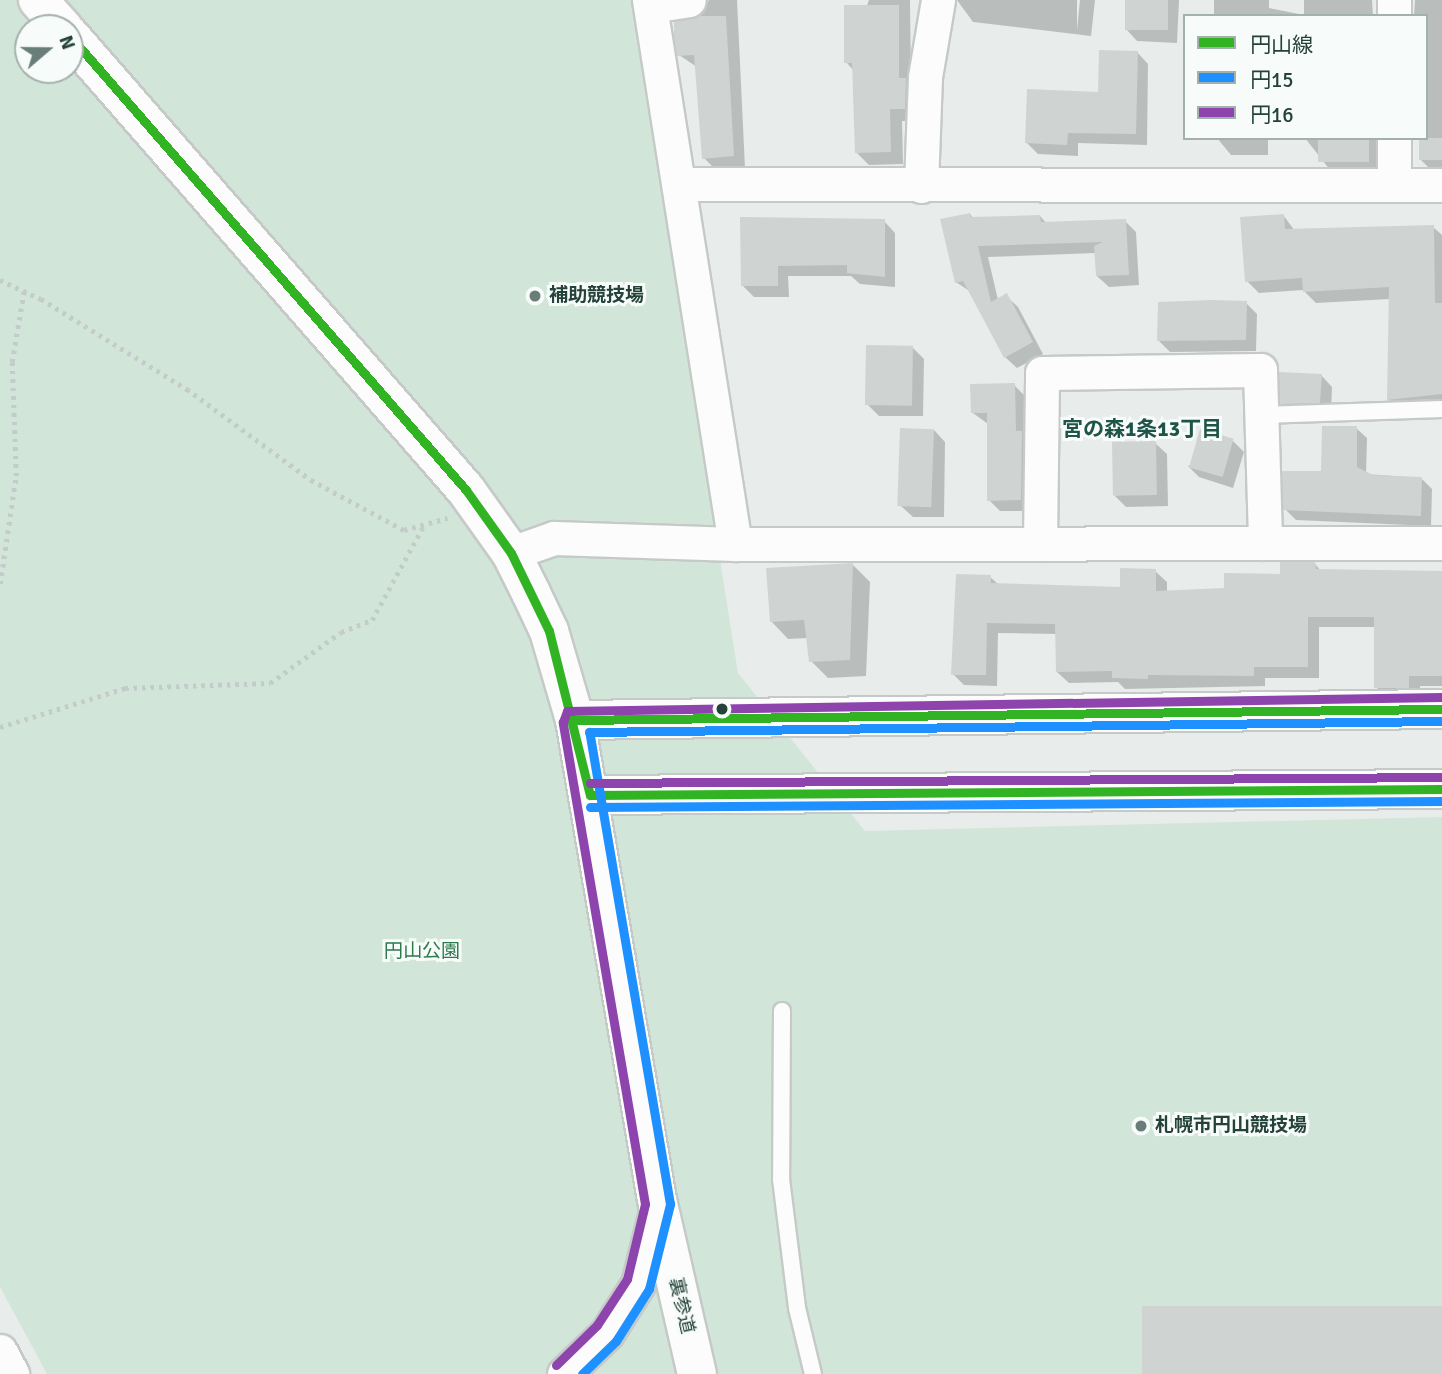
<!DOCTYPE html>
<meta charset="utf-8">
<style>
body{margin:0}
#map{position:relative;width:1442px;height:1374px;overflow:hidden;background:#e8edeb;font-family:Signika,"Noto Sans JP",sans-serif}
div>[style]{position:absolute}
[style*='--x']{left:calc(var(--x)*1px);top:calc(var(--y)*1px);width:calc(var(--w)*1px);rotate:calc(var(--a)*1deg)}
.green>*{inset:0;background:#d1e6d8}
.shadow>*{inset:0;background:#0003}
.building>*{inset:0;background:#cfd4d2;transform-origin:0 0}
.path>*{height:4.5px;margin-top:-2.25px;transform-origin:0;background:repeating-linear-gradient(90deg,#c3ccca 0 3.5px,transparent 0 8.5px)}
.roads{filter:drop-shadow(2px 0 #c5cac8) drop-shadow(-2px 0 #c5cac8) drop-shadow(0 2px #c5cac8) drop-shadow(0 -2px #c5cac8)}
.service>*{height:16px;margin:-8px;padding:0 8px;transform-origin:8px;border-radius:8px;background:#fcfcfc}
.minor>*{height:33px;margin:-16.5px;padding:0 16.5px;transform-origin:16.5px;border-radius:16.5px;background:#fcfcfc}
.tertiary>*{height:38px;margin:-19px;padding:0 19px;transform-origin:19px;border-radius:19px;background:#fcfcfc}
.bus-1>*{height:9px;margin:-4.5px;padding:0 4.5px;transform-origin:4.5px;border-radius:4.5px;background:#31b323}
.bus-2>*{height:9px;margin:-4.5px;padding:0 4.5px;transform-origin:4.5px;border-radius:4.5px;background:#1e90ff}
.bus-3>*{height:9px;margin:-4.5px;padding:0 4.5px;transform-origin:4.5px;border-radius:4.5px;background:#8e44ad}
.dots>*{width:19px;height:19px;translate:-50% -50%;box-sizing:border-box;border:4px solid #f7fbf9;border-radius:50%}
span{translate:-50% -50%;white-space:nowrap;text-align:center;line-height:1.15;-webkit-text-stroke:6px #f7fbf9;paint-order:stroke}
.poi-label{font-size:19px;color:#24423a;font-weight:700}
.left{translate:0 -50%;text-align:left}
.park-label{font-size:19px;color:#2d7a4b}
.street-label{font-size:19px;color:#24423a}
.neighbourhood-label{font-size:21px;color:#1f5548;font-weight:700}
.legend{position:absolute;left:1183px;top:14px;width:245px;height:126px;box-sizing:border-box;background:#f7fbf9;border:2px solid #a3b1ad;margin:0;padding:9px 12px;list-style:none;font-size:21px;color:#24423a}
.legend li{display:flex;align-items:center;gap:14px;height:35px}
.legend b{width:35px;border:2px solid #a3b1ad}
.north{position:absolute;left:14px;top:14px;width:70px;height:70px;box-sizing:border-box;background:#f7fbf9;border:2px solid #a3b1ad;border-radius:50%;rotate:70deg;font-size:19px;font-weight:700;line-height:28px;text-align:center;color:#24423a}
.north::after{content:'';display:block;margin:auto;width:24px;height:32px;background:#697e78;clip-path:polygon(50% 0,100% 100%,50% 72%,0 100%)}
</style>
<div id="map">
<div class="green">
<div style="clip-path:polygon(evenodd,0 0,631px 0,738px 673px,865px 831px,1442px 817px,1442px 1374px,47px 1374px,0 1287px,0 0,28px 28px,70px 28px,70px 70px,28px 70px,28px 28px)"></div>
</div>
<div class="shadow">
<div style="clip-path:polygon(709px 0,737px 0,745px 168px,716px 170px,704px 158px,697px 67px,679px 55px)"></div>
<div style="clip-path:polygon(869px 0,910px 0,911px 85px,916px 121px,902px 121px,903px 164px,869px 165px,856px 152px,854px 71px,846px 62px)"></div>
<div style="clip-path:polygon(957px 0,1077px 0,1077px 30px,1080px 0,1095px 0,1091px 36px,973px 22px)"></div>
<div style="clip-path:polygon(1127px 0,1179px 0,1177px 43px,1137px 41px,1126px 29px)"></div>
<div style="clip-path:polygon(1214px 0,1269px 0,1269px 8px,1304px 15px,1304px 0,1372px 0,1373px 16px,1214px 16px)"></div>
<div style="clip-path:polygon(1415px 0,1442px 0,1442px 174px,1435px 174px,1421px 160px,1426px 138px,1426px 16px,1414px 16px)"></div>
<div style="clip-path:polygon(1137px 52px,1148px 64px,1147px 145px,1078px 143px,1078px 156px,1038px 154px,1027px 143px,1100px 94px)"></div>
<div style="clip-path:polygon(1217px 138px,1268px 138px,1268px 155px,1231px 155px)"></div>
<div style="clip-path:polygon(1305px 138px,1382px 138px,1382px 175px,1334px 175px)"></div>
<div style="clip-path:polygon(970px 214px,974px 219px,1040px 216px,1047px 224px,1125px 221px,1136px 232px,1139px 285px,1109px 287px,1097px 276px,1096px 253px,988px 257px,998px 300px,1006px 296px,1018px 307px,1043px 354px,1017px 368px,1005px 357px,971px 292px,956px 282px)"></div>
<div style="clip-path:polygon(1283px 215px,1295px 231px,1433px 227px,1442px 235px,1442px 405px,1401px 412px,1389px 400px,1390px 299px,1316px 303px,1303px 290px,1259px 293px,1247px 281px)"></div>
<div style="clip-path:polygon(742px 219px,884px 221px,895px 233px,895px 287px,860px 284px,851px 276px,788px 276px,789px 297px,754px 297px,743px 286px)"></div>
<div style="clip-path:polygon(1246px 303px,1257px 314px,1256px 351px,1170px 352px,1159px 341px)"></div>
<div style="clip-path:polygon(912px 347px,924px 359px,923px 416px,879px 416px,867px 404px)"></div>
<div style="clip-path:polygon(1321px 375px,1332px 387px,1331px 413px,1293px 414px,1282px 403px)"></div>
<div style="clip-path:polygon(1014px 385px,1025px 396px,1032px 511px,1000px 511px,989px 500px,988px 424px,973px 413px)"></div>
<div style="clip-path:polygon(1356px 428px,1367px 438px,1366px 474px,1421px 478px,1432px 489px,1431px 526px,1296px 520px,1285px 509px,1322px 473px)"></div>
<div style="clip-path:polygon(934px 430px,945px 442px,944px 517px,913px 517px,901px 506px)"></div>
<div style="clip-path:polygon(1233px 441px,1244px 452px,1233px 488px,1199px 477px,1188px 466px)"></div>
<div style="clip-path:polygon(1155px 443px,1167px 454px,1168px 506px,1126px 507px,1115px 496px)"></div>
<div style="clip-path:polygon(1315px 564px,1321px 571px,1442px 571px,1442px 686px,1420px 686px,1420px 698px,1388px 699px,1376px 687px,1376px 627px,1319px 627px,1319px 678px,1265px 678px,1265px 686px,1125px 689px,1118px 682px,1069px 683px,1057px 672px,1057px 634px,998px 633px,997px 686px,964px 685px,953px 674px,990px 577px,999px 585px,1121px 589px,1155px 571px,1167px 582px,1167px 592px,1225px 590px)"></div>
<div style="clip-path:polygon(853px 565px,870px 582px,866px 676px,828px 678px,811px 661px,808px 638px,788px 639px,771px 621px)"></div>
</div>
<div class="building">
<div style="left:1125px;top:0;width:43px;height:30px"></div>
<div style="clip-path:polygon(844px 5px,899px 5px,899px 78px,906px 78px,905px 109px,890px 109px,891px 152px,855px 153px,852px 63px,844px 63px)"></div>
<div style="clip-path:polygon(699px 16px,726px 16px,734px 156px,702px 159px,694px 55px,677px 56px,674px 37px,674px 22px)"></div>
<div style="clip-path:polygon(1099px 50px,1138px 51px,1136px 134px,1068px 133px,1067px 145px,1025px 143px,1027px 89px,1098px 92px)"></div>
<div style="left:1318px;top:138px;width:51px;height:24px"></div>
<div style="left:1419px;top:138px;width:23px;height:22px"></div>
<div style="clip-path:polygon(970px 213px,971px 217px,1040px 215px,1041px 222px,1126px 219px,1129px 275px,1096px 276px,1094px 246px,1103px 242px,978px 246px,991px 302px,1007px 293px,1033px 342px,1004px 358px,963px 281px,955px 283px,940px 219px)"></div>
<div style="clip-path:polygon(1284px 214px,1285px 229px,1434px 225px,1435px 303px,1442px 303px,1442px 394px,1387px 400px,1389px 287px,1303px 292px,1302px 278px,1245px 282px,1240px 217px)"></div>
<div style="clip-path:polygon(740px 217px,885px 219px,885px 277px,847px 273px,847px 265px,778px 266px,778px 286px,741px 286px)"></div>
<div style="clip-path:polygon(1211px 300px,1247px 301px,1246px 340px,1157px 341px,1158px 302px)"></div>
<div style="left:866px;top:345px;width:47px;height:60px;rotate:1deg"></div>
<div style="clip-path:polygon(1279px 372px,1322px 374px,1320px 403px,1280px 404px)"></div>
<div style="clip-path:polygon(1015px 383px,1016px 431px,1022px 431px,1021px 500px,987px 501px,987px 413px,971px 413px,970px 384px)"></div>
<div style="clip-path:polygon(1322px 426px,1357px 426px,1357px 467px,1373px 475px,1422px 477px,1421px 516px,1283px 510px,1282px 471px,1321px 471px)"></div>
<div style="left:900px;top:428px;width:34px;height:78px;rotate:2deg"></div>
<div style="left:1200px;top:429px;width:35px;height:40px;rotate:16deg"></div>
<div style="left:1156px;top:441px;width:54px;height:44px;rotate:89deg"></div>
<div style="clip-path:polygon(1280px 562px,1315px 562px,1316px 569px,1442px 571px,1442px 676px,1409px 676px,1409px 688px,1374px 688px,1374px 617px,1308px 617px,1308px 667px,1254px 667px,1254px 676px,1148px 675px,1148px 679px,1112px 678px,1112px 671px,1056px 672px,1055px 624px,987px 623px,986px 675px,951px 675px,956px 574px,991px 575px,991px 583px,1120px 587px,1120px 568px,1156px 569px,1156px 591px,1224px 588px,1224px 573px,1280px 574px)"></div>
<div style="clip-path:polygon(853px 563px,850px 660px,809px 662px,804px 620px,770px 622px,766px 568px)"></div>
<div style="left:1442px;top:1306px;width:68px;height:300px;rotate:90deg"></div>
</div>
<div class="path">
<div style="--x:0;--y:280;--w:45;--a:24.9"></div>
<div style="--x:41;--y:299;--w:172;--a:31.7"></div>
<div style="--x:187;--y:389;--w:154;--a:36.3"></div>
<div style="--x:311;--y:480;--w:106;--a:28.3"></div>
<div style="--x:404;--y:530;--w:45;--a:-15.6"></div>
<div style="--x:0;--y:584;--w:109;--a:-81.6"></div>
<div style="--x:16;--y:476;--w:114;--a:-92"></div>
<div style="--x:12;--y:362;--w:72;--a:-80.4"></div>
<div style="--x:0;--y:727;--w:131;--a:-17.3"></div>
<div style="--x:125;--y:688;--w:145;--a:-2"></div>
<div style="--x:270;--y:683;--w:87;--a:-35.7"></div>
<div style="--x:341;--y:632;--w:33;--a:-21"></div>
<div style="--x:372;--y:620;--w:108;--a:-61.3"></div>
</div>
<div class="roads">
<div class="service">
<div style="--x:1262;--y:415;--w:180;--a:-1.9"></div>
<div style="--x:782;--y:1011;--w:168;--a:90.3"></div>
<div style="--x:781;--y:1179;--w:130;--a:82.9"></div>
<div style="--x:797;--y:1308;--w:68;--a:76.4"></div>
</div>
<div class="minor">
<div style="--x:649;--y:0;--w:551;--a:81.02"></div>
<div style="--x:1394;--y:0;--w:16;--a:90"></div>
<div style="--x:664;--y:4;--w:25;--a:-9"></div>
<div style="--x:679;--y:184;--w:763;--a:0.08"></div>
<div style="--x:1394;--y:185;--w:47;--a:-90"></div>
<div style="--x:921;--y:186;--w:109;--a:-87.9"></div>
<div style="--x:925;--y:77;--w:78;--a:-80.4"></div>
<div style="--x:1040;--y:544;--w:171;--a:-89.3"></div>
<div style="--x:1042;--y:373;--w:218;--a:-0.8"></div>
<div style="--x:1260;--y:370;--w:173;--a:88.3"></div>
<div style="--x:511;--y:553;--w:46;--a:-19.2"></div>
<div style="--x:554;--y:538;--w:181;--a:1.9"></div>
<div style="--x:735;--y:544;--w:707;--a:-0.08"></div>
<div style="--x:0;--y:1351;--w:26;--a:62"></div>
<div style="--x:564;--y:1374;--w:59;--a:-43.6"></div>
<div style="--x:607;--y:1333;--w:58;--a:-57.7"></div>
<div style="--x:638;--y:1284;--w:82;--a:-76"></div>
</div>
<div class="tertiary">
<div style="--x:38;--y:0;--w:38;--a:48"></div>
<div style="--x:70;--y:36;--w:602;--a:48.9"></div>
<div style="--x:466;--y:490;--w:77;--a:54.5"></div>
<div style="--x:511;--y:553;--w:45;--a:63.4"></div>
<div style="--x:531;--y:593;--w:42;--a:64.7"></div>
<div style="--x:549;--y:631;--w:93;--a:73.7"></div>
<div style="--x:575;--y:720;--w:491;--a:80.3"></div>
<div style="--x:658;--y:1204;--w:174;--a:77.1"></div>
<div style="--x:575;--y:720;--w:867;--a:-0.73"></div>
<div style="--x:590;--y:795;--w:852;--a:-0.4"></div>
</div>
</div>
<div class="bus-1">
<div style="--x:70;--y:36;--w:602;--a:48.9"></div>
<div style="--x:466;--y:490;--w:77;--a:54.5"></div>
<div style="--x:511;--y:553;--w:87;--a:64"></div>
<div style="--x:549;--y:631;--w:169;--a:76"></div>
<div style="--x:590;--y:795;--w:852;--a:-0.4"></div>
<div style="--x:575;--y:720;--w:867;--a:-0.73"></div>
</div>
<div class="bus-2">
<div style="--x:590;--y:807;--w:852;--a:-0.4"></div>
<div style="--x:582;--y:1374;--w:47;--a:-44.1"></div>
<div style="--x:616;--y:1341;--w:62;--a:-57.6"></div>
<div style="--x:649;--y:1289;--w:88;--a:-76.1"></div>
<div style="--x:670;--y:1204;--w:479;--a:-99.7"></div>
<div style="--x:589;--y:732;--w:853;--a:-0.74"></div>
</div>
<div class="bus-3">
<div style="--x:590;--y:783;--w:852;--a:-0.4"></div>
<div style="--x:556;--y:1365;--w:57;--a:-44.3"></div>
<div style="--x:597;--y:1325;--w:55;--a:-56.9"></div>
<div style="--x:627;--y:1279;--w:77;--a:-76.5"></div>
<div style="--x:645;--y:1204;--w:489;--a:-99.7"></div>
<div style="--x:563;--y:722;--w:12;--a:-70"></div>
<div style="--x:567;--y:711;--w:875;--a:-0.92"></div>
</div>
<div class="dots">
<div style="left:535px;top:296px;background:#697e78"></div>
<div style="left:722px;top:709px;background:#24423a"></div>
<div style="left:1141px;top:1126px;background:#697e78"></div>
</div>
<div class="poi-label">
<span class="left" style="left:549px;top:296px">補助競技場</span>
<span class="left" style="left:1155px;top:1126px">札幌市円山競技場</span>
</div>
<div class="park-label">
<span style="left:422px;top:952px">円山公園</span>
</div>
<div class="street-label">
<span style="left:681px;top:1306px;rotate:77deg">裏参道</span>
</div>
<div class="neighbourhood-label">
<span style="left:1142px;top:429px">宮の森1条13丁目</span>
</div>
<ul class="legend">
<li><b style="height:9px;background:#31b323"></b>円山線</li>
<li><b style="height:9px;background:#1e90ff"></b>円15</li>
<li><b style="height:9px;background:#8e44ad"></b>円16</li>
</ul>
<div class="north">N</div>
</div>
